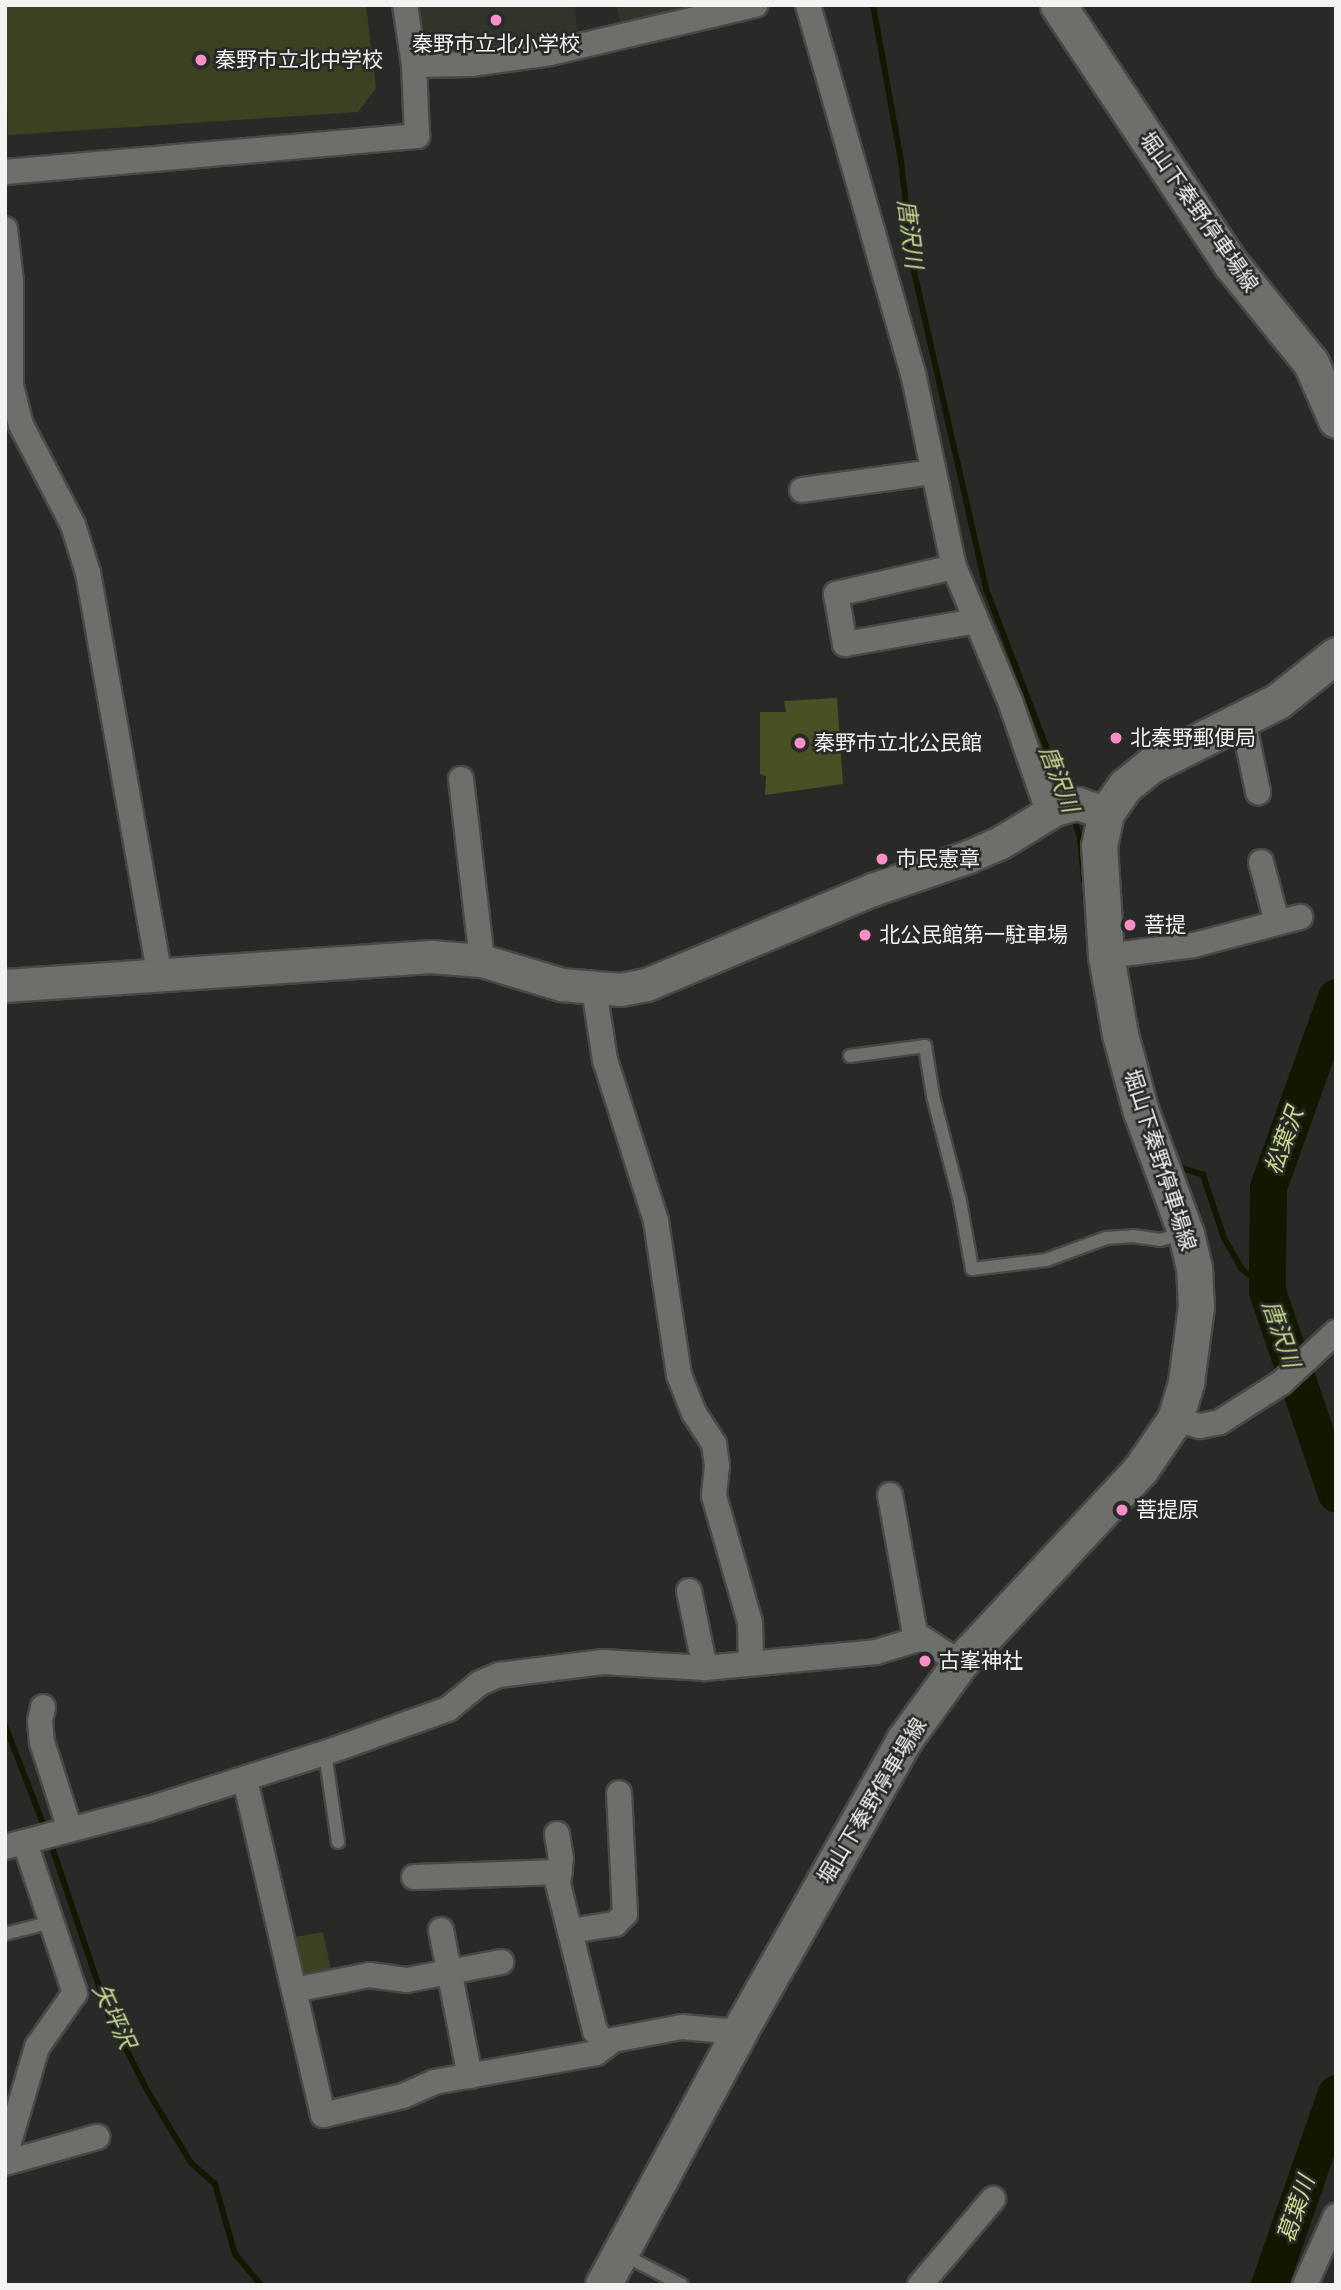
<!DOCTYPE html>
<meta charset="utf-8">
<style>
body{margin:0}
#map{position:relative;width:1341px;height:2290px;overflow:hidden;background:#292a27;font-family:Inter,"Noto Sans JP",sans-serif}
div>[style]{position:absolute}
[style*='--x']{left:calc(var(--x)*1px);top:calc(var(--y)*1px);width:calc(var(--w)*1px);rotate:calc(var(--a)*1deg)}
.built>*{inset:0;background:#32342b}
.green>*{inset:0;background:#3b4222}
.stream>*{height:6px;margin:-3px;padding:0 3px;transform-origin:3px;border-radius:3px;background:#121800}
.river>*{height:37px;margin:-18.5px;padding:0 18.5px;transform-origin:18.5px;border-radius:18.5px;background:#121800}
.building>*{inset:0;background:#475124}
.roads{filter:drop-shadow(2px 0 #484846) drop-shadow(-2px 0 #484846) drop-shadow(0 2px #484846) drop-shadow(0 -2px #484846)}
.service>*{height:12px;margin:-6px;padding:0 6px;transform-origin:6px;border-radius:6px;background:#6d6f6b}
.minor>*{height:24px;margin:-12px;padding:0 12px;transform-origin:12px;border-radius:12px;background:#6d6f6b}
.tertiary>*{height:32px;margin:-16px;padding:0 16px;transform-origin:16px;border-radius:16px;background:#6d6f6b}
.secondary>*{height:35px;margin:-17.5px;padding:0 17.5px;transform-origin:17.5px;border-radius:17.5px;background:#6d6f6b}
.dots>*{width:19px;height:19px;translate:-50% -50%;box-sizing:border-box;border:4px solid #292a27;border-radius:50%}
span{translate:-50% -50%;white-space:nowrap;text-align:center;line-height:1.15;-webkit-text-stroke:5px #292a27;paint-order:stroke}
.poi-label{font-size:21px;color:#f3f4f2}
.left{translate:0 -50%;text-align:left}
.street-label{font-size:21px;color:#f3f4f2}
.water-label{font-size:23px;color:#c8db91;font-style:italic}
.frame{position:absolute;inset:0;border:7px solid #f3f4f2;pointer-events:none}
</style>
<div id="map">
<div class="built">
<div style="clip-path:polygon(414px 5px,575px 5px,577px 36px,539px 45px,475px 53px,432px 54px,420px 47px)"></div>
<div style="clip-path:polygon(616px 5px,694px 5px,621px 23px)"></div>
</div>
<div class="green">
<div style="clip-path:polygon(5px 5px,366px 5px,376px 88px,358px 112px,8px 135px)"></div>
<div style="clip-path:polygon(323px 1932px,332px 1975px,305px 1980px,297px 1974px,290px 1938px)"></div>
</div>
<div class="stream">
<div style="--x:873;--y:5;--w:158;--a:79.8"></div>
<div style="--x:901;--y:161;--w:107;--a:83.5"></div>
<div style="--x:913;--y:267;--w:330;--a:77.2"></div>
<div style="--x:986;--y:589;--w:222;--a:69.1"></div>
<div style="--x:1073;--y:816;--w:22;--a:72"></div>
<div style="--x:1080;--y:837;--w:44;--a:84.8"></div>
<div style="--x:1173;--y:1165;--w:32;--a:18"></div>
<div style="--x:1203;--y:1175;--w:66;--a:71.6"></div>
<div style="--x:1224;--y:1238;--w:34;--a:60"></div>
<div style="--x:1241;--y:1268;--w:35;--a:41"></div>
<div style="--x:5;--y:1725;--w:114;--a:68.9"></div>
<div style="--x:50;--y:1841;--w:185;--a:71.4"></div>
<div style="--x:109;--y:2016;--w:83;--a:62.8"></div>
<div style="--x:147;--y:2090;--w:85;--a:58.9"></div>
<div style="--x:191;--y:2163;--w:32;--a:41"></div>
<div style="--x:215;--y:2184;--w:73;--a:74.1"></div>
<div style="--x:235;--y:2254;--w:40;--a:50"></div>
</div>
<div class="river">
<div style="--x:1336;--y:997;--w:202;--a:109.7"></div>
<div style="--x:1268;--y:1187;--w:84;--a:90.7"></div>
<div style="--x:1267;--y:1271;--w:20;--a:90"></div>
<div style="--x:1267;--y:1291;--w:214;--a:71.2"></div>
<div style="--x:1269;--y:2285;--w:203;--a:-70.8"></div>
</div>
<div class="building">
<div style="clip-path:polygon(837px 698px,843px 784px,765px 795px,766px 776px,760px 774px,760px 712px,786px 712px,784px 701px)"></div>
</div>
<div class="roads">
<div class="service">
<div style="--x:850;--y:1056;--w:76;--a:-7.6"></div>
<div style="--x:925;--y:1046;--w:51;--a:80.9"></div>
<div style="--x:933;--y:1096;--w:108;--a:75.6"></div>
<div style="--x:960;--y:1201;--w:69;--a:80"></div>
<div style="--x:972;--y:1269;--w:75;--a:-6.9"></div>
<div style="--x:1046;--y:1260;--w:64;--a:-20.1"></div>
<div style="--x:1106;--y:1238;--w:27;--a:-4"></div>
<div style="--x:1133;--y:1236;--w:27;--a:8"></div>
<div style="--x:1160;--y:1240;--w:24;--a:-15"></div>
<div style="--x:325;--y:1753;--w:90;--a:81.7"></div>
<div style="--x:5;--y:1934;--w:49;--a:-14.3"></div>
<div style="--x:624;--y:2255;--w:65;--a:27.3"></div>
</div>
<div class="minor">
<div style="--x:808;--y:5;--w:383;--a:74.1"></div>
<div style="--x:913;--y:373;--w:198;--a:78.1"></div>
<div style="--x:954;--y:567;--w:145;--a:67.3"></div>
<div style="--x:1010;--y:701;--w:120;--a:71"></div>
<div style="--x:414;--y:65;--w:57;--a:-1"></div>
<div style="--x:471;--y:64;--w:80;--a:-7.9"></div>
<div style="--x:550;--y:53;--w:211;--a:-13.2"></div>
<div style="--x:5;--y:172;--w:414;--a:-5"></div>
<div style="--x:417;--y:136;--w:71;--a:-92.4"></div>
<div style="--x:414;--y:65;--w:61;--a:-98.5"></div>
<div style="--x:5;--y:229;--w:53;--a:83.5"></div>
<div style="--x:11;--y:282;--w:104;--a:90"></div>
<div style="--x:11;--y:386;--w:40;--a:75.6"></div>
<div style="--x:21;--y:425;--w:113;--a:62.5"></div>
<div style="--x:73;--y:525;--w:50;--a:72.6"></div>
<div style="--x:88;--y:573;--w:409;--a:79.9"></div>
<div style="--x:802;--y:490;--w:132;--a:-7.8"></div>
<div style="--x:954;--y:567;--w:121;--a:167.1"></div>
<div style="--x:836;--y:594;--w:51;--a:79.8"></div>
<div style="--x:845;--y:644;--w:132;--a:-10"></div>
<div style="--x:1243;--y:720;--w:74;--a:78.2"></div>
<div style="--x:461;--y:779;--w:183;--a:83.4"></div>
<div style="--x:1261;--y:862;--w:62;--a:75.1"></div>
<div style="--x:1106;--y:956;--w:89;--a:-7.1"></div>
<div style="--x:1194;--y:945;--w:110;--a:-14.8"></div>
<div style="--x:594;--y:989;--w:72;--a:81.2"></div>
<div style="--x:605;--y:1060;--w:169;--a:72.4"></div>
<div style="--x:656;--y:1221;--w:156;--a:81.5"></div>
<div style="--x:679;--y:1375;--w:41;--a:68.5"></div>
<div style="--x:694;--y:1413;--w:37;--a:57"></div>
<div style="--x:714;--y:1444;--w:22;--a:82"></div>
<div style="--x:717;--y:1466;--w:30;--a:96"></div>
<div style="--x:714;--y:1496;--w:131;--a:74.1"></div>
<div style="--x:750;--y:1622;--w:41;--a:88.6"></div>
<div style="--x:1175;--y:1419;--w:26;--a:16"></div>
<div style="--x:1200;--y:1426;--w:20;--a:-11"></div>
<div style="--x:1220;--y:1422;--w:72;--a:-32.6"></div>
<div style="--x:1281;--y:1383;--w:75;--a:-42.8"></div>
<div style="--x:890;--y:1495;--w:147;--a:79.8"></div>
<div style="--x:689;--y:1591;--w:79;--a:78.3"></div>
<div style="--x:43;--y:1707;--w:14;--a:102"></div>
<div style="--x:40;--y:1721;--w:21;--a:85"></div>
<div style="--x:42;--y:1742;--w:92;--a:72.3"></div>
<div style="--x:245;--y:1780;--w:344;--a:76.9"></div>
<div style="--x:323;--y:2115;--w:82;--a:-13.4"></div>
<div style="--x:403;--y:2096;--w:34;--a:-24"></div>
<div style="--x:434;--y:2082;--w:165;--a:-10.1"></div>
<div style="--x:596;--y:2053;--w:21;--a:-37"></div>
<div style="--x:613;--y:2040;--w:70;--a:-10.7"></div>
<div style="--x:682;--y:2027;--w:57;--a:5"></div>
<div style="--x:557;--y:1834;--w:24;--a:81"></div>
<div style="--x:561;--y:1858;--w:26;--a:97"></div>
<div style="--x:558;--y:1884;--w:152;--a:75.9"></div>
<div style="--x:595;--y:2031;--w:18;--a:52"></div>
<div style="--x:5;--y:1847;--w:149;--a:-14.8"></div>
<div style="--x:149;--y:1809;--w:185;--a:-17.7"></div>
<div style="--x:325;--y:1753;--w:131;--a:-19.7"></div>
<div style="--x:448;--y:1709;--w:41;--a:-39.1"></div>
<div style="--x:480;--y:1683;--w:21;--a:-23"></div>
<div style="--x:499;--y:1675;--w:105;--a:-7.1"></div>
<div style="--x:603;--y:1662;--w:102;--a:3.4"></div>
<div style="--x:705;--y:1668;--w:172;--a:-5.3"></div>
<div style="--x:876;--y:1652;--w:48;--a:-16.9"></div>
<div style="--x:922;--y:1638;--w:45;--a:33.3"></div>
<div style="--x:414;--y:1877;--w:146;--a:-2"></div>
<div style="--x:441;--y:1930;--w:149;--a:78.8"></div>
<div style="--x:570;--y:1931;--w:46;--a:-8.8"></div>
<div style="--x:615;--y:1924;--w:14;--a:-45"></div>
<div style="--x:625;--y:1914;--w:121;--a:-92.8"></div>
<div style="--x:294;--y:1990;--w:77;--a:-11.2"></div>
<div style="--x:370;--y:1975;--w:37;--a:8"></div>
<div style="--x:407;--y:1980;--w:96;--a:-10.8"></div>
<div style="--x:5;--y:2156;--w:114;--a:-73.6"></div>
<div style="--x:37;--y:2047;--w:66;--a:-54.9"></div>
<div style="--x:75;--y:1993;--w:158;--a:-108.4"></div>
<div style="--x:5;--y:2163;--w:96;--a:-15.8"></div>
<div style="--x:920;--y:2285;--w:113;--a:-49.7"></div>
<div style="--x:1305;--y:2285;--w:76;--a:-65.8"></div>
</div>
<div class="tertiary">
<div style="--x:5;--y:986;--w:427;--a:-3.9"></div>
<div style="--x:431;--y:957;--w:51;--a:4.5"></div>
<div style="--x:482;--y:961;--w:84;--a:16.7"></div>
<div style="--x:562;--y:985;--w:59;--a:4.8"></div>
<div style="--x:621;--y:990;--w:26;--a:-11"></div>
<div style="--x:647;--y:985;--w:245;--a:-22.8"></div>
<div style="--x:873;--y:890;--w:102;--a:-19"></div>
<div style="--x:969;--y:857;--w:35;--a:-24"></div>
<div style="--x:1001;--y:843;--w:63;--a:-31.4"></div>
<div style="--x:1055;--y:810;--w:24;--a:-15"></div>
<div style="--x:1078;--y:804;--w:29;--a:18"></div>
</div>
<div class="secondary">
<div style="--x:1058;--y:5;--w:311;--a:56.3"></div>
<div style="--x:1231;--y:264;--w:127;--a:51.1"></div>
<div style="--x:1311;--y:363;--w:62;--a:66.3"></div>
<div style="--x:603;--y:2285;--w:287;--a:-61.7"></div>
<div style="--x:739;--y:2032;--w:335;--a:-60.5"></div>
<div style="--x:904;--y:1740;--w:95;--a:-54"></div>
<div style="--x:960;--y:1663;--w:264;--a:-47"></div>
<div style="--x:1140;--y:1470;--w:62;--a:-55.5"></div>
<div style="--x:1175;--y:1419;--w:39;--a:-73"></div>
<div style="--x:1186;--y:1382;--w:77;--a:-82.5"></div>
<div style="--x:1196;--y:1306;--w:38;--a:-93"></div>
<div style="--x:1194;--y:1268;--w:35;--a:-103"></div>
<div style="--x:1186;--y:1234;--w:130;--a:-110.2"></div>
<div style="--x:1141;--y:1112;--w:81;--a:-105.1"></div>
<div style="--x:1120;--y:1034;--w:79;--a:-100.2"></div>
<div style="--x:1106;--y:956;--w:110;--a:-93.6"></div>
<div style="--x:1099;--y:846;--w:34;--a:-78"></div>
<div style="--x:1106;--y:813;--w:33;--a:-55"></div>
<div style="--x:1125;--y:786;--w:33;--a:-39"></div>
<div style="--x:1151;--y:765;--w:142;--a:-26.7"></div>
<div style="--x:1278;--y:701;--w:74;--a:-38.4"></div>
</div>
</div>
<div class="dots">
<div style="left:496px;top:20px;background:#fa8fc7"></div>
<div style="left:201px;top:60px;background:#fa8fc7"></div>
<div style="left:1116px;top:738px;background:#fa8fc7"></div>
<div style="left:800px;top:743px;background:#fa8fc7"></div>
<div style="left:882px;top:859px;background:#fa8fc7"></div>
<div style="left:1130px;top:925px;background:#fa8fc7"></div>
<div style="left:865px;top:935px;background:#fa8fc7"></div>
<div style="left:1122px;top:1510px;background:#fa8fc7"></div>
<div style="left:925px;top:1661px;background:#fa8fc7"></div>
</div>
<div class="poi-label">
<span style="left:496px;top:44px">秦野市立北小学校</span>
<span class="left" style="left:215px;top:60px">秦野市立北中学校</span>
<span class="left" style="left:1130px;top:738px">北秦野郵便局</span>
<span class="left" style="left:814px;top:743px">秦野市立北公民館</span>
<span class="left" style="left:896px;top:859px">市民憲章</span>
<span class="left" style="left:1144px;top:925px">菩提</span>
<span class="left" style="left:879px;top:935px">北公民館第一駐車場</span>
<span class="left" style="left:1136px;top:1510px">菩提原</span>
<span class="left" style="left:939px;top:1661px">古峯神社</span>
</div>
<div class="street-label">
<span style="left:1199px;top:212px;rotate:55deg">堀山下秦野停車場線</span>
<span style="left:1160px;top:1160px;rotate:72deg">堀山下秦野停車場線</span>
<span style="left:872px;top:1801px;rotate:-59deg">堀山下秦野停車場線</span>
</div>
<div class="water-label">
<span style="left:910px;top:234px;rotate:83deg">唐沢川</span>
<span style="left:1059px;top:779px;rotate:69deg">唐沢川</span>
<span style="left:1284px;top:1141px;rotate:-70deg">松葉沢</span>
<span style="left:1281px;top:1334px;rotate:71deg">唐沢川</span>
<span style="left:114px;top:2016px;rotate:65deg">矢坪沢</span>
<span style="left:1296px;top:2209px;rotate:-71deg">葛葉川</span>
</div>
<div class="frame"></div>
</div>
